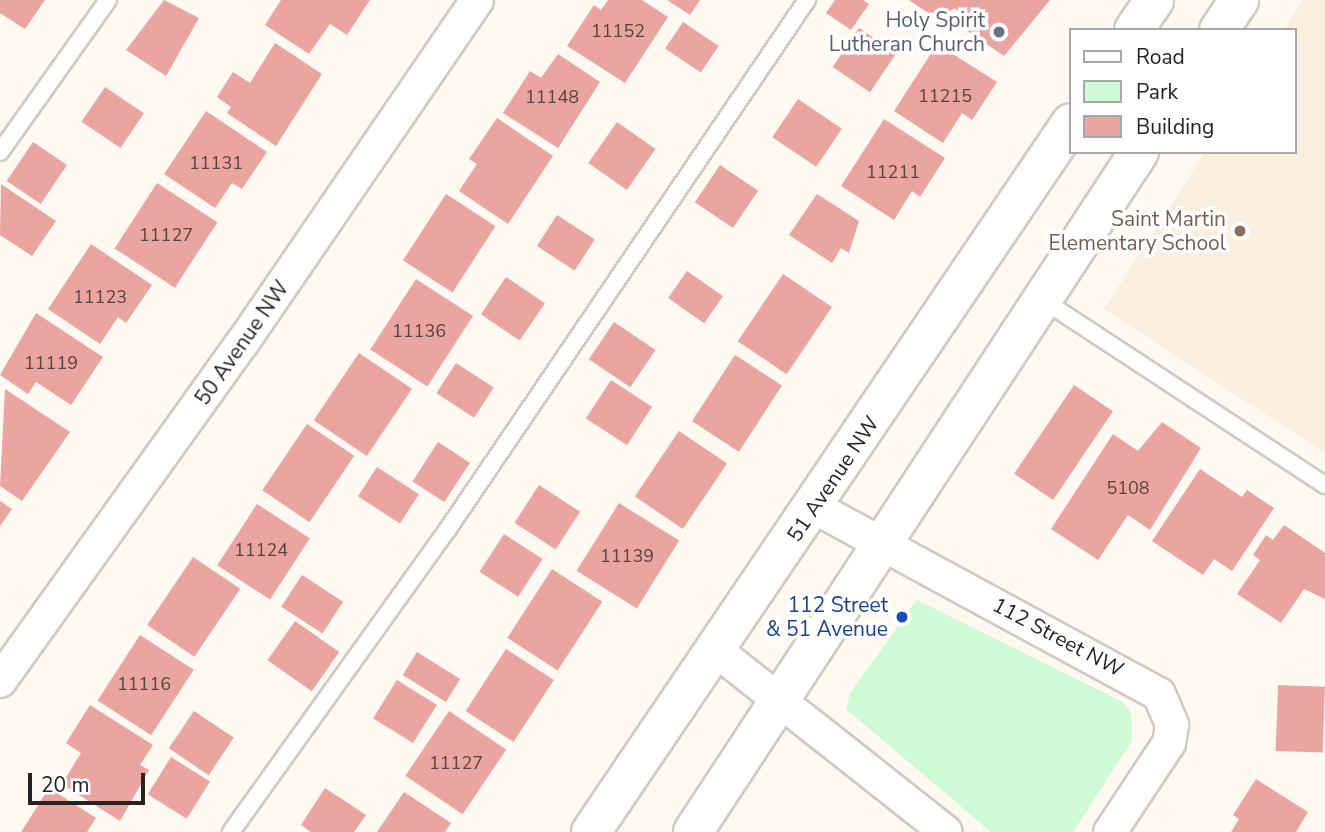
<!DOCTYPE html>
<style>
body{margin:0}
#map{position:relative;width:1325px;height:832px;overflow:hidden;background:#fff9f2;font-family:"Nunito Sans",sans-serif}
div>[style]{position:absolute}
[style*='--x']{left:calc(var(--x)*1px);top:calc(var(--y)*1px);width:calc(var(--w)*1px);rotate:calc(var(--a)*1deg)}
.built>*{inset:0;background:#faeedf}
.green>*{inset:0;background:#cffad6}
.building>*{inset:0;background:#eaa5a1;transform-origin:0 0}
.roads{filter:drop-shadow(2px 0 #d1cac2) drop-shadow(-2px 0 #d1cac2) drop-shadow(0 2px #d1cac2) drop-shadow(0 -2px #d1cac2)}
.service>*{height:16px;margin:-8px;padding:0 8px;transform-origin:8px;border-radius:8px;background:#fff}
.minor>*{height:32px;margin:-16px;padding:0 16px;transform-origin:16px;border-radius:16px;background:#fff}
.secondary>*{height:38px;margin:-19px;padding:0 19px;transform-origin:19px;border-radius:19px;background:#fff}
.dots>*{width:19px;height:19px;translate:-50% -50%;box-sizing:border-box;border:4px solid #fff;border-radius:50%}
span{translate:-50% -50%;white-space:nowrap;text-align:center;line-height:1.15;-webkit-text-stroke:7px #fff;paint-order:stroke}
.number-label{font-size:18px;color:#574440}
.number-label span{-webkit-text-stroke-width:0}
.worship-label{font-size:21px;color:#5b616d}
.right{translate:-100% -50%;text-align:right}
.education-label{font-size:21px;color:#785e54}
.street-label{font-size:21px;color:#262320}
.transit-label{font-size:21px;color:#164399}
.legend{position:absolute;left:1069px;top:28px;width:228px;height:126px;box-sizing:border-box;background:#fff;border:2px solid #a8a7a6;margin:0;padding:9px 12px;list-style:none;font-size:21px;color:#262320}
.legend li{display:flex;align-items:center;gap:14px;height:35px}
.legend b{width:35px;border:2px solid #a8a7a6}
.scale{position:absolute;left:28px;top:773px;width:117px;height:32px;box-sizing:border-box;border:4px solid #262320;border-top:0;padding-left:9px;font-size:21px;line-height:24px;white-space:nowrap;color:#262320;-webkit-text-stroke:5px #fff;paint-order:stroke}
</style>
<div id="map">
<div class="built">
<div style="clip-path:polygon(1303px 0,1325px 0,1325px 453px,1104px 309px,1205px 152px,1295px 152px,1295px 30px,1284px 30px)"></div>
</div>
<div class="green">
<div style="clip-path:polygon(917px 600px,1123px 702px,1131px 712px,1132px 741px,1073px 832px,991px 832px,846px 709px,850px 693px)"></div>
</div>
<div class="building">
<div style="clip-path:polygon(0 0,45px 0,25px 29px,0 13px)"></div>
<div style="clip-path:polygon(164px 0,199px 18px,166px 76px,126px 50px)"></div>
<div style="clip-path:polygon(281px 0,370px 0,347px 35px,330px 24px,309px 54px,265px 25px)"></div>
<div style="clip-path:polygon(608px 0,642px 0,668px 17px,625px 83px,567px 46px,594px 5px,601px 10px)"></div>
<div style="clip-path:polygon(667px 0,700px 0,690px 15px)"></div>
<div style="clip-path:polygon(835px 0,863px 0,869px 4px,851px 30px,826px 13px)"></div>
<div style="clip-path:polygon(909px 0,1050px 0,1004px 56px,962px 27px,968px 18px,954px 8px,940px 21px)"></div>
<div style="left:683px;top:22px;width:43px;height:32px;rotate:34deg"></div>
<div style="left:859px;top:28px;width:45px;height:47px;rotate:34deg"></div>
<div style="clip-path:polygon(275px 43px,322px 74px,276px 146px,227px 113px,231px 107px,217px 97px,233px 72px,250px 83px)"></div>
<div style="clip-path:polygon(937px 44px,997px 82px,972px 120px,962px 113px,943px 143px,894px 111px)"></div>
<div style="clip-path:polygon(558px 54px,600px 82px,558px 148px,503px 113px,530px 71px,541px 78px)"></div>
<div style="left:105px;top:87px;width:47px;height:42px;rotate:34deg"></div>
<div style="left:798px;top:99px;width:53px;height:46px;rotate:34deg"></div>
<div style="clip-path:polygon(206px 111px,267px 152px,242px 189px,232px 183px,215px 208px,164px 174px)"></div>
<div style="clip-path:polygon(497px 118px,553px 156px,508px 224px,459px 191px,477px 164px,469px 159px)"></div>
<div style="clip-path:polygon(884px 119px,945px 158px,920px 197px,912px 191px,894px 220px,841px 186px)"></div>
<div style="left:617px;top:122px;width:47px;height:50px;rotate:35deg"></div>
<div style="left:33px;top:142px;width:41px;height:47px;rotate:34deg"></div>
<div style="left:720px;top:165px;width:46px;height:45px;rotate:34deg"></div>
<div style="left:157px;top:183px;width:72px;height:78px;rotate:33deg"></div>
<div style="clip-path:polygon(1px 184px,56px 221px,32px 256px,0 235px)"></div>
<div style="left:446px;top:194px;width:59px;height:79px;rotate:33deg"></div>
<div style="clip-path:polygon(817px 194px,859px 221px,849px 253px,841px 248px,832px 263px,789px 235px)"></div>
<div style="left:557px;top:215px;width:45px;height:37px;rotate:33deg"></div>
<div style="clip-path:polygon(91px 244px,152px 285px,126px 323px,118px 317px,100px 344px,48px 309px)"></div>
<div style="left:687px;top:271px;width:44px;height:33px;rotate:35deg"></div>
<div style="left:783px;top:274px;width:59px;height:81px;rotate:34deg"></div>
<div style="left:506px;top:277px;width:47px;height:45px;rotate:34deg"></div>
<div style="left:416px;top:279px;width:68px;height:84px;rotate:33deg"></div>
<div style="clip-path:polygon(36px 313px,103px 357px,71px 405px,36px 382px,28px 394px,0 375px)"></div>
<div style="left:614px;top:322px;width:50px;height:45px;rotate:34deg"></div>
<div style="left:359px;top:353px;width:64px;height:81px;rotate:34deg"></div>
<div style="left:735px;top:355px;width:56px;height:79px;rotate:33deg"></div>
<div style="left:456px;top:363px;width:45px;height:36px;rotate:33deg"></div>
<div style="left:611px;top:380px;width:49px;height:46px;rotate:33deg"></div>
<div style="left:1074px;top:385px;width:47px;height:107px;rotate:34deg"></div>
<div style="clip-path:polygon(5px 389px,70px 432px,22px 501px,0 486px)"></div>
<div style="clip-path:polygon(1162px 422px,1201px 448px,1150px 530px,1128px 515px,1098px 560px,1051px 529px,1113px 434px,1138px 451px)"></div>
<div style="left:307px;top:424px;width:57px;height:80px;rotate:34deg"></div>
<div style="left:679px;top:431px;width:58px;height:79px;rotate:34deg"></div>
<div style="left:438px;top:442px;width:38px;height:47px;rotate:33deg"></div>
<div style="left:377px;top:467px;width:50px;height:35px;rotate:33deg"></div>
<div style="clip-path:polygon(1200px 469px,1242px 497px,1247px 490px,1274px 508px,1232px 571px,1214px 559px,1203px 575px,1152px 541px)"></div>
<div style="left:539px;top:485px;width:49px;height:45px;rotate:33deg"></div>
<div style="clip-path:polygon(0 501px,12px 509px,0 526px)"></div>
<div style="left:619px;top:503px;width:71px;height:80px;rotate:32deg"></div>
<div style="left:257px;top:504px;width:63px;height:73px;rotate:33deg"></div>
<div style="clip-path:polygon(1284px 525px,1325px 553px,1325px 599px,1304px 589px,1281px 623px,1237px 594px,1260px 560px,1253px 555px,1266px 535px,1273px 540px)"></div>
<div style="left:504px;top:534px;width:46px;height:45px;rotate:33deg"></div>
<div style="left:193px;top:557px;width:57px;height:82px;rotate:34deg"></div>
<div style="left:552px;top:569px;width:60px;height:82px;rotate:33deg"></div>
<div style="left:302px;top:575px;width:49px;height:38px;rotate:33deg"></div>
<div style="left:295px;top:621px;width:54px;height:48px;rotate:35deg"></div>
<div style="left:140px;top:635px;width:64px;height:78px;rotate:33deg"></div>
<div style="left:506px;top:649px;width:57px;height:74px;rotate:33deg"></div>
<div style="left:417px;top:652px;width:51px;height:27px;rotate:32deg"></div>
<div style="left:397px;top:680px;width:47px;height:45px;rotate:32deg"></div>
<div style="left:1278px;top:685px;width:47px;height:66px;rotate:2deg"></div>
<div style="clip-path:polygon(90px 705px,153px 745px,140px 765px,149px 770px,120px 821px,62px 784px,81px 753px,66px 743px)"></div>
<div style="left:194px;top:711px;width:48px;height:45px;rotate:34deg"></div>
<div style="left:449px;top:711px;width:69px;height:78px;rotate:34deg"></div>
<div style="left:171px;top:757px;width:46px;height:44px;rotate:32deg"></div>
<div style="clip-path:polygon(1256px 779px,1308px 812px,1296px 832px,1231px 832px,1239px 819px,1233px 815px)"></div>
<div style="clip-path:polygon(49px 788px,96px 818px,87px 832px,21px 832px)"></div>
<div style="clip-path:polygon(325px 788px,366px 815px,354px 832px,311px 832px,301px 825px)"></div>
<div style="clip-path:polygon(404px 792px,451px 823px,445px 832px,377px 832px)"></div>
</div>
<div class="roads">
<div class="service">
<div style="--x:0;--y:152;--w:186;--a:-54.6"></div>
<div style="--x:1043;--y:300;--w:337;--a:33.3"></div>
<div style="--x:231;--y:832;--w:373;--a:-54.4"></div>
<div style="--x:448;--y:529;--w:639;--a:-55.84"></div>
</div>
<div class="minor">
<div style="--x:814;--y:507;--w:392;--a:28.5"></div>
<div style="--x:1159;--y:694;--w:34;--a:67"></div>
<div style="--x:1172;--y:725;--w:18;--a:99"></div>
<div style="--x:1169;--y:743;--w:107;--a:123.5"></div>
<div style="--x:718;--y:652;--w:290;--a:38.3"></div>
<div style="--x:0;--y:681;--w:417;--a:-54.4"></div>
<div style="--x:243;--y:342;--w:414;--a:-55.6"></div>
</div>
<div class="secondary">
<div style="--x:1134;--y:30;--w:36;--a:-56"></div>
<div style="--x:1219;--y:30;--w:36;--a:-56"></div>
<div style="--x:591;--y:832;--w:856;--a:-55.9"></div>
<div style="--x:693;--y:832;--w:813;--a:-56.74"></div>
</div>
</div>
<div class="dots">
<div style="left:999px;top:32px;background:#6b7280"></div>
<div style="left:1240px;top:231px;background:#8d6e63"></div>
<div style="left:902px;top:617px;background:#1a4fb4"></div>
</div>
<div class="number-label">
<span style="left:618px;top:31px">11152</span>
<span style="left:945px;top:96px">11215</span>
<span style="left:552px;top:97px">11148</span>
<span style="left:216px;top:163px">11131</span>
<span style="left:893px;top:172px">11211</span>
<span style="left:166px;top:235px">11127</span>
<span style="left:100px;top:297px">11123</span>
<span style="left:419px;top:331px">11136</span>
<span style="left:51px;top:363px">11119</span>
<span style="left:1128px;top:488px">5108</span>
<span style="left:261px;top:550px">11124</span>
<span style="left:627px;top:556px">11139</span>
<span style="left:144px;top:684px">11116</span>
<span style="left:456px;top:763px">11127</span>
</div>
<div class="worship-label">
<span class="right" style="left:985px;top:32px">Holy Spirit<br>Lutheran Church</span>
</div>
<div class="education-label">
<span class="right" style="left:1226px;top:231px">Saint Martin<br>Elementary School</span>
</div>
<div class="street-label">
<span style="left:242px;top:343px;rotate:-55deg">50 Avenue NW</span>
<span style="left:833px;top:479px;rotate:-56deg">51 Avenue NW</span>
<span style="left:1058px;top:637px;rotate:28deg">112 Street NW</span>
</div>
<div class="transit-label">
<span class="right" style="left:888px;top:617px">112 Street<br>&amp; 51 Avenue</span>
</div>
<ul class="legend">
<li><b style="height:9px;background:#fff"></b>Road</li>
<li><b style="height:19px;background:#cffad6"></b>Park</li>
<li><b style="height:19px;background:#eaa5a1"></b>Building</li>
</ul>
<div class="scale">20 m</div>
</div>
